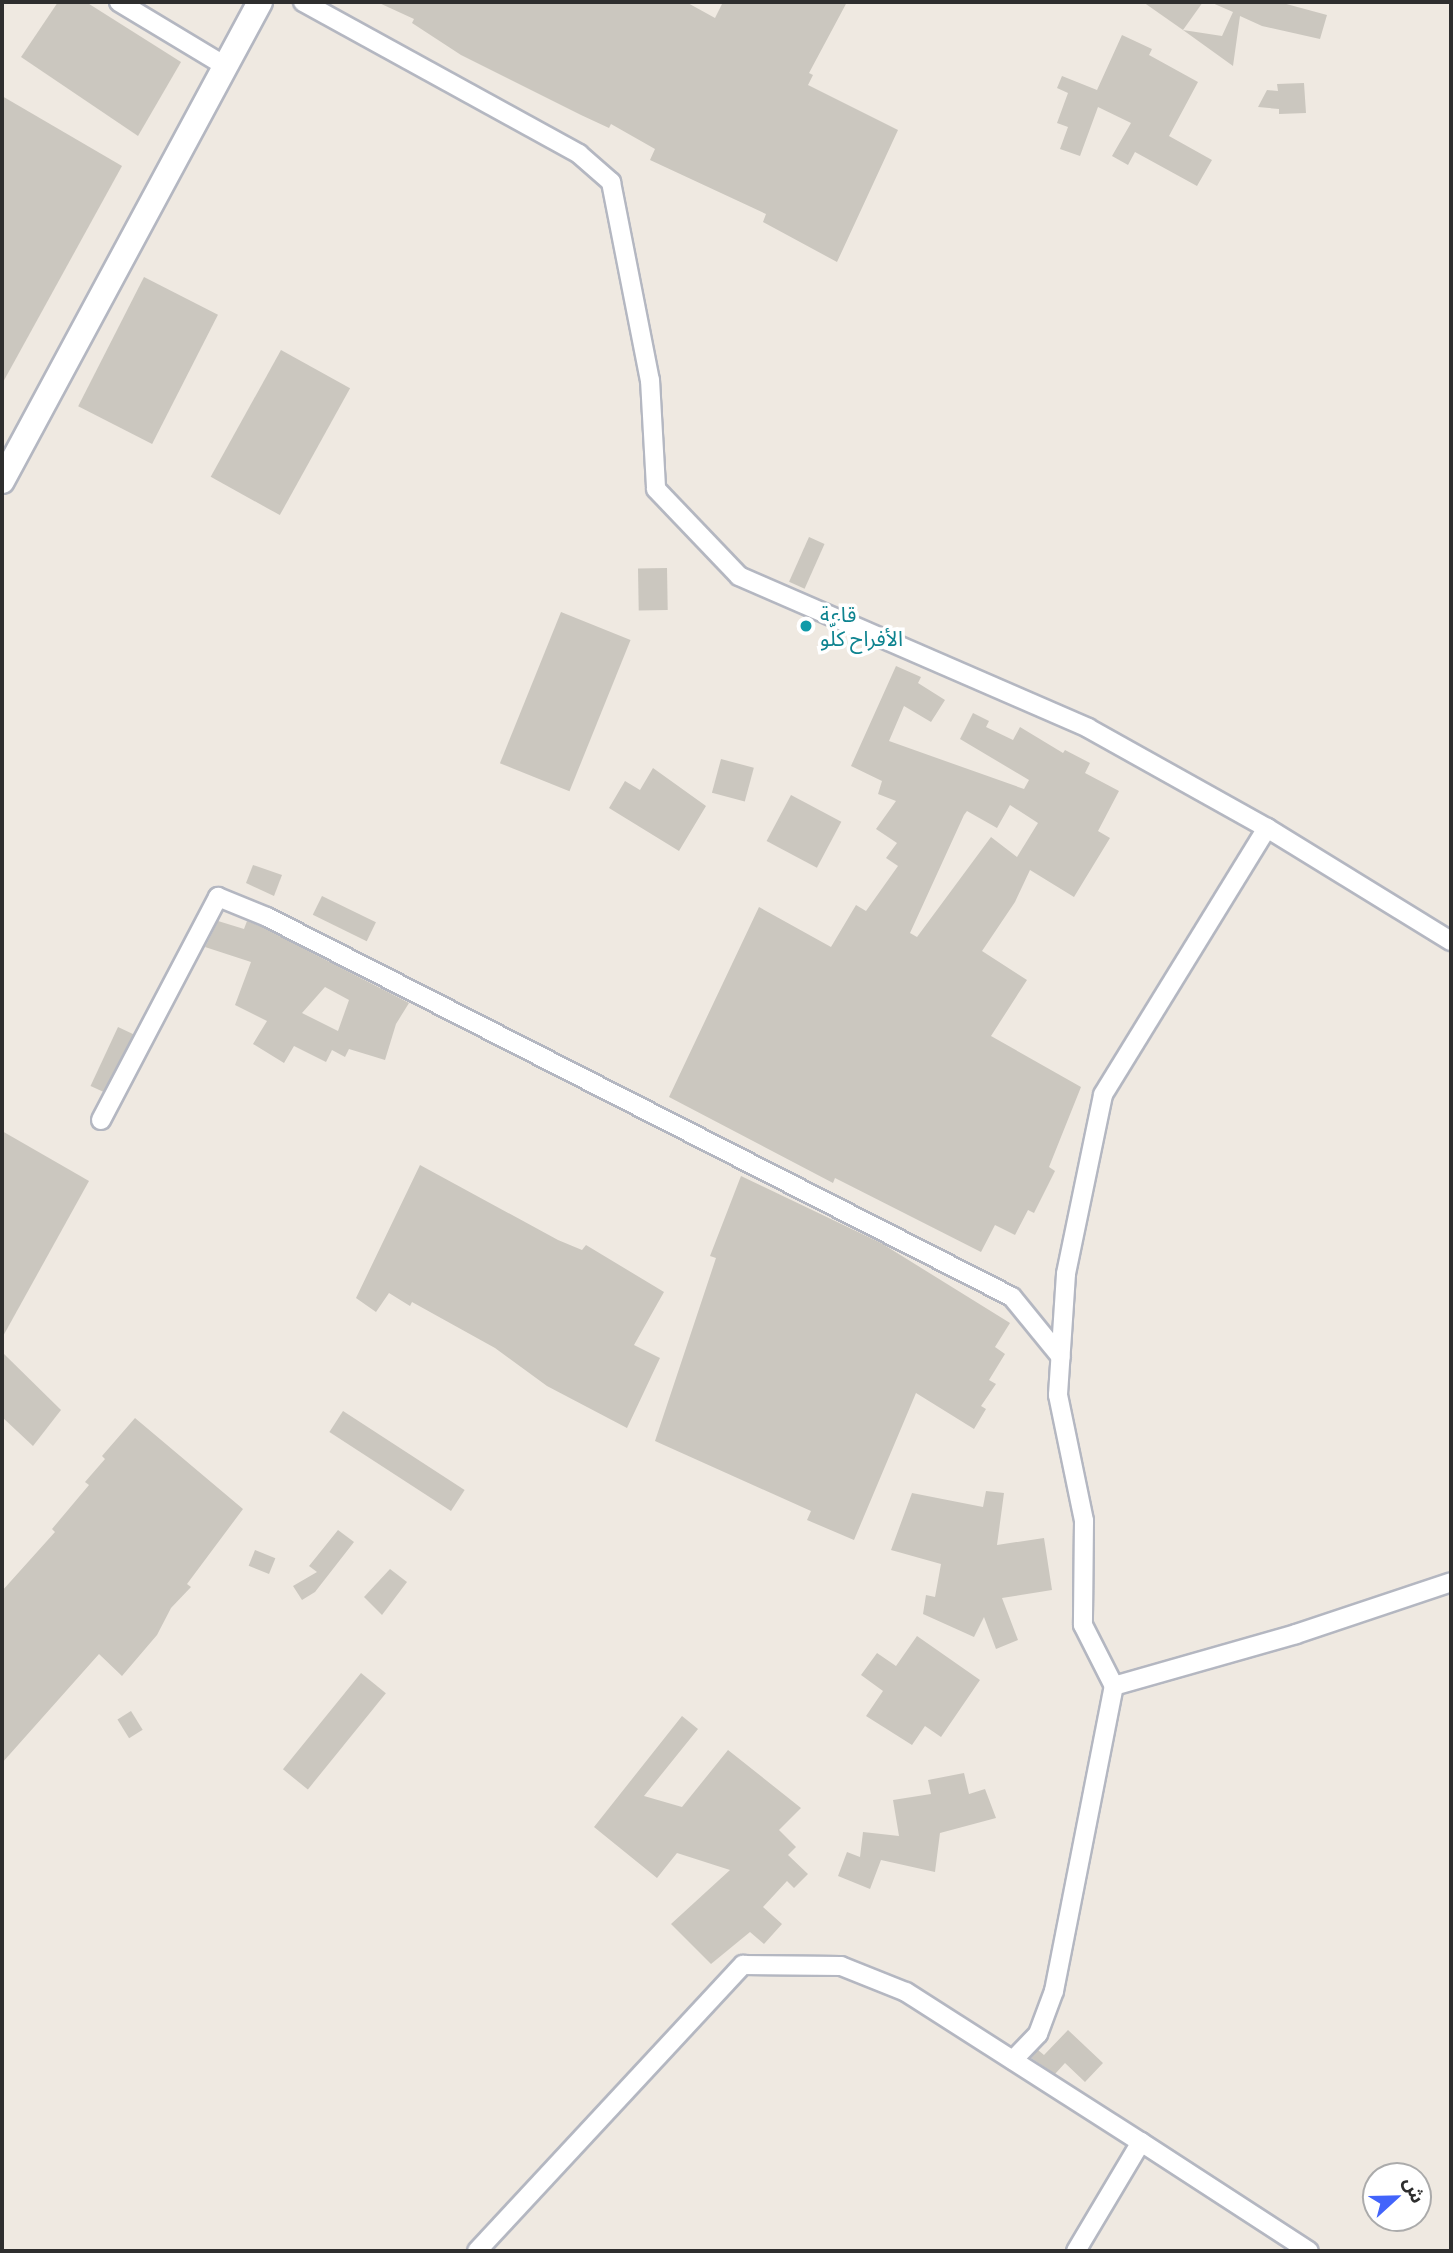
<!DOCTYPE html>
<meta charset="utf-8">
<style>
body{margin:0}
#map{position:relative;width:1453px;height:2253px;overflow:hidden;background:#efe9e1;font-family:"Golos Text","Noto Sans Arabic",sans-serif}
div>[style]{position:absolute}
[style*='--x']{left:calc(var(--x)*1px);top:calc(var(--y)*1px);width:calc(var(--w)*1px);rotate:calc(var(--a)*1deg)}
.building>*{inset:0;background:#cbc7bf;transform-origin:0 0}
.roads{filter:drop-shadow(2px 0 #b4b7c1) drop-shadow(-2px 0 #b4b7c1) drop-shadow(0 2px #b4b7c1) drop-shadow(0 -2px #b4b7c1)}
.street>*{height:18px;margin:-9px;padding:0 9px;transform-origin:9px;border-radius:9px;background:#fff}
.secondary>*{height:24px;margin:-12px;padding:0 12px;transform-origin:12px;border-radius:12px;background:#fff}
.dots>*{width:19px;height:19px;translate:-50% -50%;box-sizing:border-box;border:4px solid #fff;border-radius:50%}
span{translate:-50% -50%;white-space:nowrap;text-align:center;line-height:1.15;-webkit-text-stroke:7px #fff;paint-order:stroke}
.culture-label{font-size:21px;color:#0d838f}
.left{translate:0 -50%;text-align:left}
.frame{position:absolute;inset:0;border:4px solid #2e2e2e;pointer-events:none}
.north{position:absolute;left:1362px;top:2162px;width:70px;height:70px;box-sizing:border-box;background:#fff;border:2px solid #ababab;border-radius:50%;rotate:68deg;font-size:19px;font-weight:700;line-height:28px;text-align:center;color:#2e2e2e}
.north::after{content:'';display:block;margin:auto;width:24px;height:32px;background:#4264fb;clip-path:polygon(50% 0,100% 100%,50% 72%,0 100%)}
</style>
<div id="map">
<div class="building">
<div style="clip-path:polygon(58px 2px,86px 2px,181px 62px,138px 136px,21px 57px)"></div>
<div style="clip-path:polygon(377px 2px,686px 2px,715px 18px,723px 2px,847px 2px,809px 73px,813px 75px,808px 85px,898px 130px,837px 262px,763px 222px,766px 214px,650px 160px,655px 149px,611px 124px,609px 128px,581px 115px,461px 55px,412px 23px,414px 19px)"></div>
<div style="clip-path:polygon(1143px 2px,1203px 2px,1183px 30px)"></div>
<div style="clip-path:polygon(1210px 2px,1279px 2px,1327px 15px,1320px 39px,1262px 26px,1240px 16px,1233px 66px,1183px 30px,1222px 36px,1233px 12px)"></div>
<div style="clip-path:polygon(1122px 35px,1152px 49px,1149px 55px,1198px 82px,1169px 136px,1212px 160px,1197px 186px,1135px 152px,1128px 165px,1112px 156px,1131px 123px,1098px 107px,1080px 156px,1060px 149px,1068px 127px,1057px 123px,1068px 93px,1057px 88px,1062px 76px,1097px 90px)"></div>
<div style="clip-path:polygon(1304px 83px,1306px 113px,1279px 114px,1279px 109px,1258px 107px,1267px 90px,1278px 91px,1277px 84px)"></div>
<div style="clip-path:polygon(2px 96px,122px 166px,2px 384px)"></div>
<div style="left:144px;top:277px;width:83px;height:145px;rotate:27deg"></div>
<div style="left:281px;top:350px;width:79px;height:145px;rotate:29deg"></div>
<div style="left:809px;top:537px;width:17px;height:49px;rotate:24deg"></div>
<div style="left:667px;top:568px;width:42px;height:29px;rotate:89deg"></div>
<div style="left:561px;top:612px;width:75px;height:163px;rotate:22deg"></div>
<div style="clip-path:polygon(evenodd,896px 666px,921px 677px,918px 683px,945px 700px,931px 722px,904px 706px,889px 741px,1024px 789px,1029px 780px,960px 739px,973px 713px,989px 721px,986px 727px,1013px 740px,1020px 727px,1063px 753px,1065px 750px,1090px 763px,1085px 773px,1119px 791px,1098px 831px,1110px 838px,1074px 897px,1030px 870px,1015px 902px,982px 951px,1027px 980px,991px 1036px,1081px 1087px,1049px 1167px,1055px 1171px,1034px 1213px,1028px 1210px,1015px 1235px,995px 1225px,981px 1252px,835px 1178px,833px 1183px,669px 1097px,759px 907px,831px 947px,856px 905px,866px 911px,898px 866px,886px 858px,897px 843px,876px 829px,896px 801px,878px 794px,882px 781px,851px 766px,896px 666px,1010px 805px,1038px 823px,1017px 857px,991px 837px,917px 937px,910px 933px,964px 815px,967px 811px,997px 828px,1010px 805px)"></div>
<div style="left:721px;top:759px;width:34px;height:35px;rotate:15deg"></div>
<div style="clip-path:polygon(653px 768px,706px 806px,679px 851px,609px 808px,625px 781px,640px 790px)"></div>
<div style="left:791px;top:795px;width:57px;height:52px;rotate:28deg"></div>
<div style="clip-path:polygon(253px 865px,282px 875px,274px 896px,246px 883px)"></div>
<div style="left:322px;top:896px;width:60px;height:21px;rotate:26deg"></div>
<div style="clip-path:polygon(evenodd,218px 921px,244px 929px,247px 921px,262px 927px,409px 1003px,396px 1024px,385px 1060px,349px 1049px,345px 1057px,332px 1050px,326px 1062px,294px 1046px,284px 1063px,253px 1044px,267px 1021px,235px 1005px,251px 962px,205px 947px,218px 921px,325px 987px,349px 1000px,338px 1031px,302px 1013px,325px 987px)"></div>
<div style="left:118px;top:1027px;width:17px;height:65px;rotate:25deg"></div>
<div style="clip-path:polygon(2px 1131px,89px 1181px,2px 1338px)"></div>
<div style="clip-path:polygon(420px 1165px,558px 1240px,582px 1250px,586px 1245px,664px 1292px,634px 1345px,660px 1358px,627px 1428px,547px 1386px,495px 1348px,412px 1302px,410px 1306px,389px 1293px,376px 1312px,356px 1298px)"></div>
<div style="clip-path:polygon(741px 1176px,881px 1243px,1010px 1323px,995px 1347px,1005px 1354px,989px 1380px,996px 1384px,981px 1406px,986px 1409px,974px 1429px,916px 1393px,854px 1540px,807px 1520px,811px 1511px,655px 1441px,716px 1258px,710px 1256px)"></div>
<div style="clip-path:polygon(2px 1352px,61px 1410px,33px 1446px,2px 1417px)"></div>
<div style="left:343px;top:1411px;width:145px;height:25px;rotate:33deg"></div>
<div style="clip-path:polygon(135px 1418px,243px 1509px,187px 1584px,191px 1587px,171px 1608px,157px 1635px,122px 1676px,99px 1654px,2px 1763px,2px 1591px,55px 1532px,52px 1529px,89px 1485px,85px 1482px,105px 1459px,102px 1456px)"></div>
<div style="clip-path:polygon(986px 1491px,1004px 1493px,997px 1545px,1044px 1538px,1052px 1590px,1002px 1598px,1018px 1640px,996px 1649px,984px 1617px,974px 1637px,923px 1614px,926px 1595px,935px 1597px,941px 1564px,891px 1550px,912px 1493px,983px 1507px)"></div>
<div style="clip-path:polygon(338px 1530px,354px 1542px,315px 1592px,302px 1600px,293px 1586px,317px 1572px,309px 1566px)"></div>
<div style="left:255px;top:1550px;width:22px;height:17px;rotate:22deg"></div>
<div style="clip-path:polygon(390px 1569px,407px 1582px,382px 1615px,364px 1597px)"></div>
<div style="clip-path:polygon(917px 1636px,980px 1680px,941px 1737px,925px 1726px,912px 1745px,866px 1716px,883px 1691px,861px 1675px,877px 1653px,896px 1666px)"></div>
<div style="left:361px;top:1673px;width:32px;height:124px;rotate:39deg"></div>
<div style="left:131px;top:1711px;width:22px;height:16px;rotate:58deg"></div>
<div style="clip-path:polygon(682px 1716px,698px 1729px,644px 1796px,682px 1807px,728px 1750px,801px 1808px,779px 1830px,796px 1847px,788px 1855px,808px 1874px,794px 1888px,787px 1881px,763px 1907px,782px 1924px,764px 1944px,750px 1932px,711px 1964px,671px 1924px,730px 1870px,677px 1853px,657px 1878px,594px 1827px)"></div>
<div style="clip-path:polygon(964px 1773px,969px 1794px,985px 1789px,996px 1818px,940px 1833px,935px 1872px,881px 1860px,870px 1889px,838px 1876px,847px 1852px,860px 1857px,863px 1832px,899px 1836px,893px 1800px,931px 1794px,928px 1780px)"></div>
<div style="clip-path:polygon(1068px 2030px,1103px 2063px,1085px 2082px,1065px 2063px,1055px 2074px,1031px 2058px,1038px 2050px,1044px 2055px)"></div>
</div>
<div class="roads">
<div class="street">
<div style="--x:119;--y:2;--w:124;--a:31.1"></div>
<div style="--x:303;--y:2;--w:315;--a:28.8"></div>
<div style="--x:579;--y:154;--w:43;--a:41.2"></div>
<div style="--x:611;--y:182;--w:202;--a:78.9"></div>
<div style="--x:650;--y:380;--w:109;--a:86.8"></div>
<div style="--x:656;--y:489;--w:120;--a:46.3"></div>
<div style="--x:739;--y:576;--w:381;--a:23.5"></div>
<div style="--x:1088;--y:728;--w:205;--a:29.2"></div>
<div style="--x:1267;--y:828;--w:216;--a:31.6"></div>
<div style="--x:1267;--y:828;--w:313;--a:121.6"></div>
<div style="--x:1103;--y:1095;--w:183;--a:101.7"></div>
<div style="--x:1066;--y:1274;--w:121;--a:93.8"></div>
<div style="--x:1058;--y:1395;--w:129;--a:78.3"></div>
<div style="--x:1084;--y:1521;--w:104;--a:90.6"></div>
<div style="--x:1083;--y:1625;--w:68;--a:63.1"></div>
<div style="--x:1114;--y:1686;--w:189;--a:-15.9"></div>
<div style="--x:1296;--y:1634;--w:163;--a:-18.5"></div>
<div style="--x:101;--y:1120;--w:252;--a:-62.3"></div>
<div style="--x:218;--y:897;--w:53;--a:22.2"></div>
<div style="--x:267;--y:917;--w:836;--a:27.02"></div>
<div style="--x:1012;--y:1297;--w:77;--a:50.8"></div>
<div style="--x:1013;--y:2060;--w:36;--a:-46"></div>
<div style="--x:1038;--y:2034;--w:46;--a:-69.6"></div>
<div style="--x:1054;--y:1991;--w:311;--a:-78.9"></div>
<div style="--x:477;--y:2251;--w:391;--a:-47.1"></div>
<div style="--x:743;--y:1965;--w:98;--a:0.6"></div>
<div style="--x:841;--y:1966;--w:70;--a:21.8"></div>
<div style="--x:906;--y:1992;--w:279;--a:32.6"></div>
<div style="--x:1076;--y:2251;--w:127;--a:-59.2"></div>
<div style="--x:1141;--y:2142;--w:200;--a:33"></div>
</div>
<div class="secondary">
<div style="--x:2;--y:481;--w:544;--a:-61.69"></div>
</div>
</div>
<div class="dots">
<div style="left:806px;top:626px;background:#0f9aa8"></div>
</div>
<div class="culture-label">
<span class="left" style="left:820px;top:626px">قاعة<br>الأفراح كلّو</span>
</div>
<div class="frame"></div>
<div class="north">ش</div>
</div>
